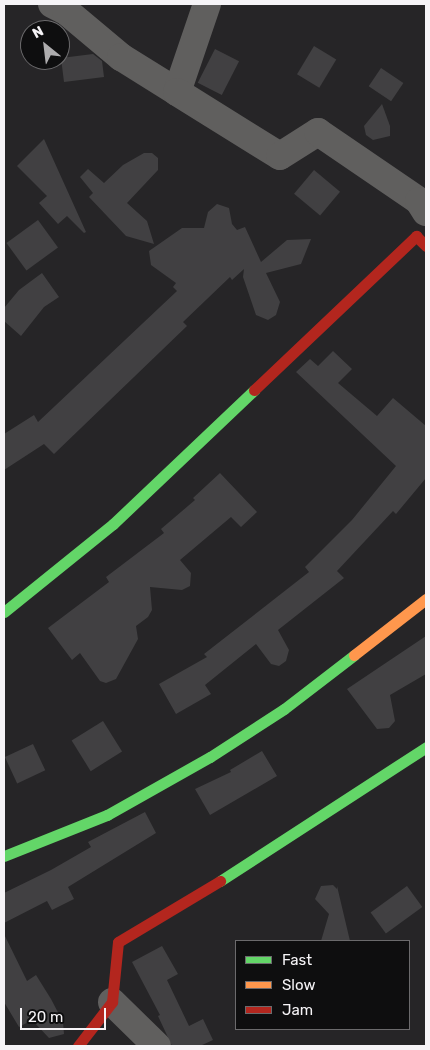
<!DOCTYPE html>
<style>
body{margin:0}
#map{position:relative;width:430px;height:1050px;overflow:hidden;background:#262527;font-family:Rubik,sans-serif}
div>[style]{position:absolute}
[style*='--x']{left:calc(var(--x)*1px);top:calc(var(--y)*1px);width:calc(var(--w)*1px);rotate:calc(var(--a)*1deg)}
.building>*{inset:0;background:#414042;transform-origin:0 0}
.street>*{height:28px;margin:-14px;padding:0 14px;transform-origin:14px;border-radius:14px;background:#605f5e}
.fast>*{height:11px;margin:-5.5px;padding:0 5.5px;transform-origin:5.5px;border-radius:5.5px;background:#63d668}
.slow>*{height:11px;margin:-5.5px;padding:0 5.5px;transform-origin:5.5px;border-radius:5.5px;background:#ff974d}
.jam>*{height:11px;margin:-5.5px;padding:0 5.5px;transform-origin:5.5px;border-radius:5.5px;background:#b3261e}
span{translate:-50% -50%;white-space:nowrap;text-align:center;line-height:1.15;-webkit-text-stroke:4px #0e0e0f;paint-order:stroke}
.frame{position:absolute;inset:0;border:5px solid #f6f4f7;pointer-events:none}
.legend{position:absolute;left:235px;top:940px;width:175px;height:90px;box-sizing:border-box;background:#0e0e0f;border:1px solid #6b6a6c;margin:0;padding:6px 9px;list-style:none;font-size:15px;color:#f6f4f7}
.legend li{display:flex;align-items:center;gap:10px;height:25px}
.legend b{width:25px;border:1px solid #6b6a6c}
.north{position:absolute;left:20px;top:20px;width:50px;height:50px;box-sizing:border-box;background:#0e0e0f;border:1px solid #6b6a6c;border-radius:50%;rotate:331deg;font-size:14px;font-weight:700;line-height:20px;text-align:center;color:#f6f4f7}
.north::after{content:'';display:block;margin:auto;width:18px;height:22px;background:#adacae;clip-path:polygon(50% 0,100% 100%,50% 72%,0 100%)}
.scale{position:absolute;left:20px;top:1008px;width:86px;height:22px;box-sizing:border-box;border:2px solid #f6f4f7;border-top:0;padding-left:6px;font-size:15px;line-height:18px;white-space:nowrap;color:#f6f4f7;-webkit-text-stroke:4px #0e0e0f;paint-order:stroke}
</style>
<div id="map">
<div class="building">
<div style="left:314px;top:46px;width:26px;height:33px;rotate:31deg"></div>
<div style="left:215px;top:49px;width:27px;height:38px;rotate:27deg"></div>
<div style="clip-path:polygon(93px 54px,102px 61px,104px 77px,64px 82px,61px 58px)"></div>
<div style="left:381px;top:68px;width:27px;height:22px;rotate:34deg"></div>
<div style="clip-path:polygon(382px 104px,390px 126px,390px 136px,373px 140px,366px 135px,364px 126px)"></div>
<div style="clip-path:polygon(44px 139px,86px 232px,84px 233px,67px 216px,58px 224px,39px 203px,47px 196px,17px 166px)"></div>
<div style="clip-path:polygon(144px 153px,152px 153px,158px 158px,158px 170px,127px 203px,147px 221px,154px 244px,126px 236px,89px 197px,93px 193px,80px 177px,88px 169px,104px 183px,123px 165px)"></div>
<div style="left:314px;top:170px;width:34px;height:31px;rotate:40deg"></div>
<div style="clip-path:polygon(217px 204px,229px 208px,232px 224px,237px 230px,245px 227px,261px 262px,287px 240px,311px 239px,301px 264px,266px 273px,280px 302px,276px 315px,268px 320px,256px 315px,243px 277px,244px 269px,232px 280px,230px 277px,183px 322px,187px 326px,54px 454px,44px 444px,4px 470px,4px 434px,34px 415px,38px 422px,177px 291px,173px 287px,176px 283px,151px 265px,149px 251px,182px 228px,204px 228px,208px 212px)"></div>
<div style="left:38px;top:220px;width:34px;height:39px;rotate:54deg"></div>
<div style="clip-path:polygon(42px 273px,59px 297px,44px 307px,21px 336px,4px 321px,4px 308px,19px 290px)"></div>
<div style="clip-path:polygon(333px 351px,352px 369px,338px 383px,377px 416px,393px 398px,426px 426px,426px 478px,396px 514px,393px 511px,337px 571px,344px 578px,278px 630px,289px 650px,286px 661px,279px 666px,271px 664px,256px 644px,205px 685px,211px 694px,176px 714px,159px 684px,207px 657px,204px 654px,309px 572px,305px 567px,352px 520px,396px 466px,296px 372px,310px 359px,318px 366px)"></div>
<div style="clip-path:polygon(220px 473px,257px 512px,241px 527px,231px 517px,180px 560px,191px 573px,190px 586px,182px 590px,150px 587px,152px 610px,148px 617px,136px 626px,138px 639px,116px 679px,106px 683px,100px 681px,80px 653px,72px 660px,48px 628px,109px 582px,106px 577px,164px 533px,161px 529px,195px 500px,193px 498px)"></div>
<div style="clip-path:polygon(426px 636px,426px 674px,390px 695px,395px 721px,389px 728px,377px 729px,347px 689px)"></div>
<div style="left:103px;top:721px;width:36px;height:37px;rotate:58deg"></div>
<div style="left:33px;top:744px;width:29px;height:31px;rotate:65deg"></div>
<div style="clip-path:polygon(262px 751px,277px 776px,210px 815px,195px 789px,231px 772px,230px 770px)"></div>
<div style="clip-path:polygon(145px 812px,156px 833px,68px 887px,74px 899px,52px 910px,47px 901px,4px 923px,4px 893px,51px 870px,91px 847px,88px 842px)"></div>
<div style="clip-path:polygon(333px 885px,337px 889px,337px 886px,350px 941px,321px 941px,329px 914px,315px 899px,321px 886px)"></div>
<div style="left:407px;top:886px;width:26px;height:45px;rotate:54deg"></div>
<div style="clip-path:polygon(4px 934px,27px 981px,36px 975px,51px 999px,63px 1022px,64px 1034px,49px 1038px,32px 1020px,19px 1027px,4px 1002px)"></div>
<div style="clip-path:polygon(162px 946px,178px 974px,167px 980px,189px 1026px,203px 1019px,213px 1040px,200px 1046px,172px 1046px,158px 1016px,160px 1015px,132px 962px)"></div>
</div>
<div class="street">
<div style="--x:52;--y:4;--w:16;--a:27"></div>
<div style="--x:66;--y:11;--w:72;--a:39.9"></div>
<div style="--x:121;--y:57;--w:66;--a:32"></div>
<div style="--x:207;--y:4;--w:93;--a:108.8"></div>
<div style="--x:177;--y:92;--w:121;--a:31.9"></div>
<div style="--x:280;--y:156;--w:45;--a:-32.3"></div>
<div style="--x:318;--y:132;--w:122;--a:34.3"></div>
<div style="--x:419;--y:201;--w:13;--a:58"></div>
<div style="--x:112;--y:1002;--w:63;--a:44.4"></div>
</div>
<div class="fast">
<div style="--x:4;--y:612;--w:140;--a:-38.9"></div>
<div style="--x:113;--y:524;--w:195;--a:-43.5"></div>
<div style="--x:4;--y:856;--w:111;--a:-21.7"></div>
<div style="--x:107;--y:815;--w:118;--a:-29.4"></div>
<div style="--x:210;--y:757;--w:88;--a:-33"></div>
<div style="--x:284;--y:709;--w:88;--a:-37.6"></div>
<div style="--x:220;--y:881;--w:246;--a:-33"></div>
</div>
<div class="slow">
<div style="--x:354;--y:655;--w:91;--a:-37.9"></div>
</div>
<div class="jam">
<div style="--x:254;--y:390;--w:224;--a:-43.5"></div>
<div style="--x:416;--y:236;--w:14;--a:45"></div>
<div style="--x:78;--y:1046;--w:56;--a:-52.3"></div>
<div style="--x:112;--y:1002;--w:60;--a:-84.3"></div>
<div style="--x:118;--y:942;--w:119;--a:-30.9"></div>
</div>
<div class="frame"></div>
<ul class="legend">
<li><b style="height:6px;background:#63d668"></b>Fast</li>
<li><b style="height:6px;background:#ff974d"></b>Slow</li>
<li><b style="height:6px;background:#b3261e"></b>Jam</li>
</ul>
<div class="north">N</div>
<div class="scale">20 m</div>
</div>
